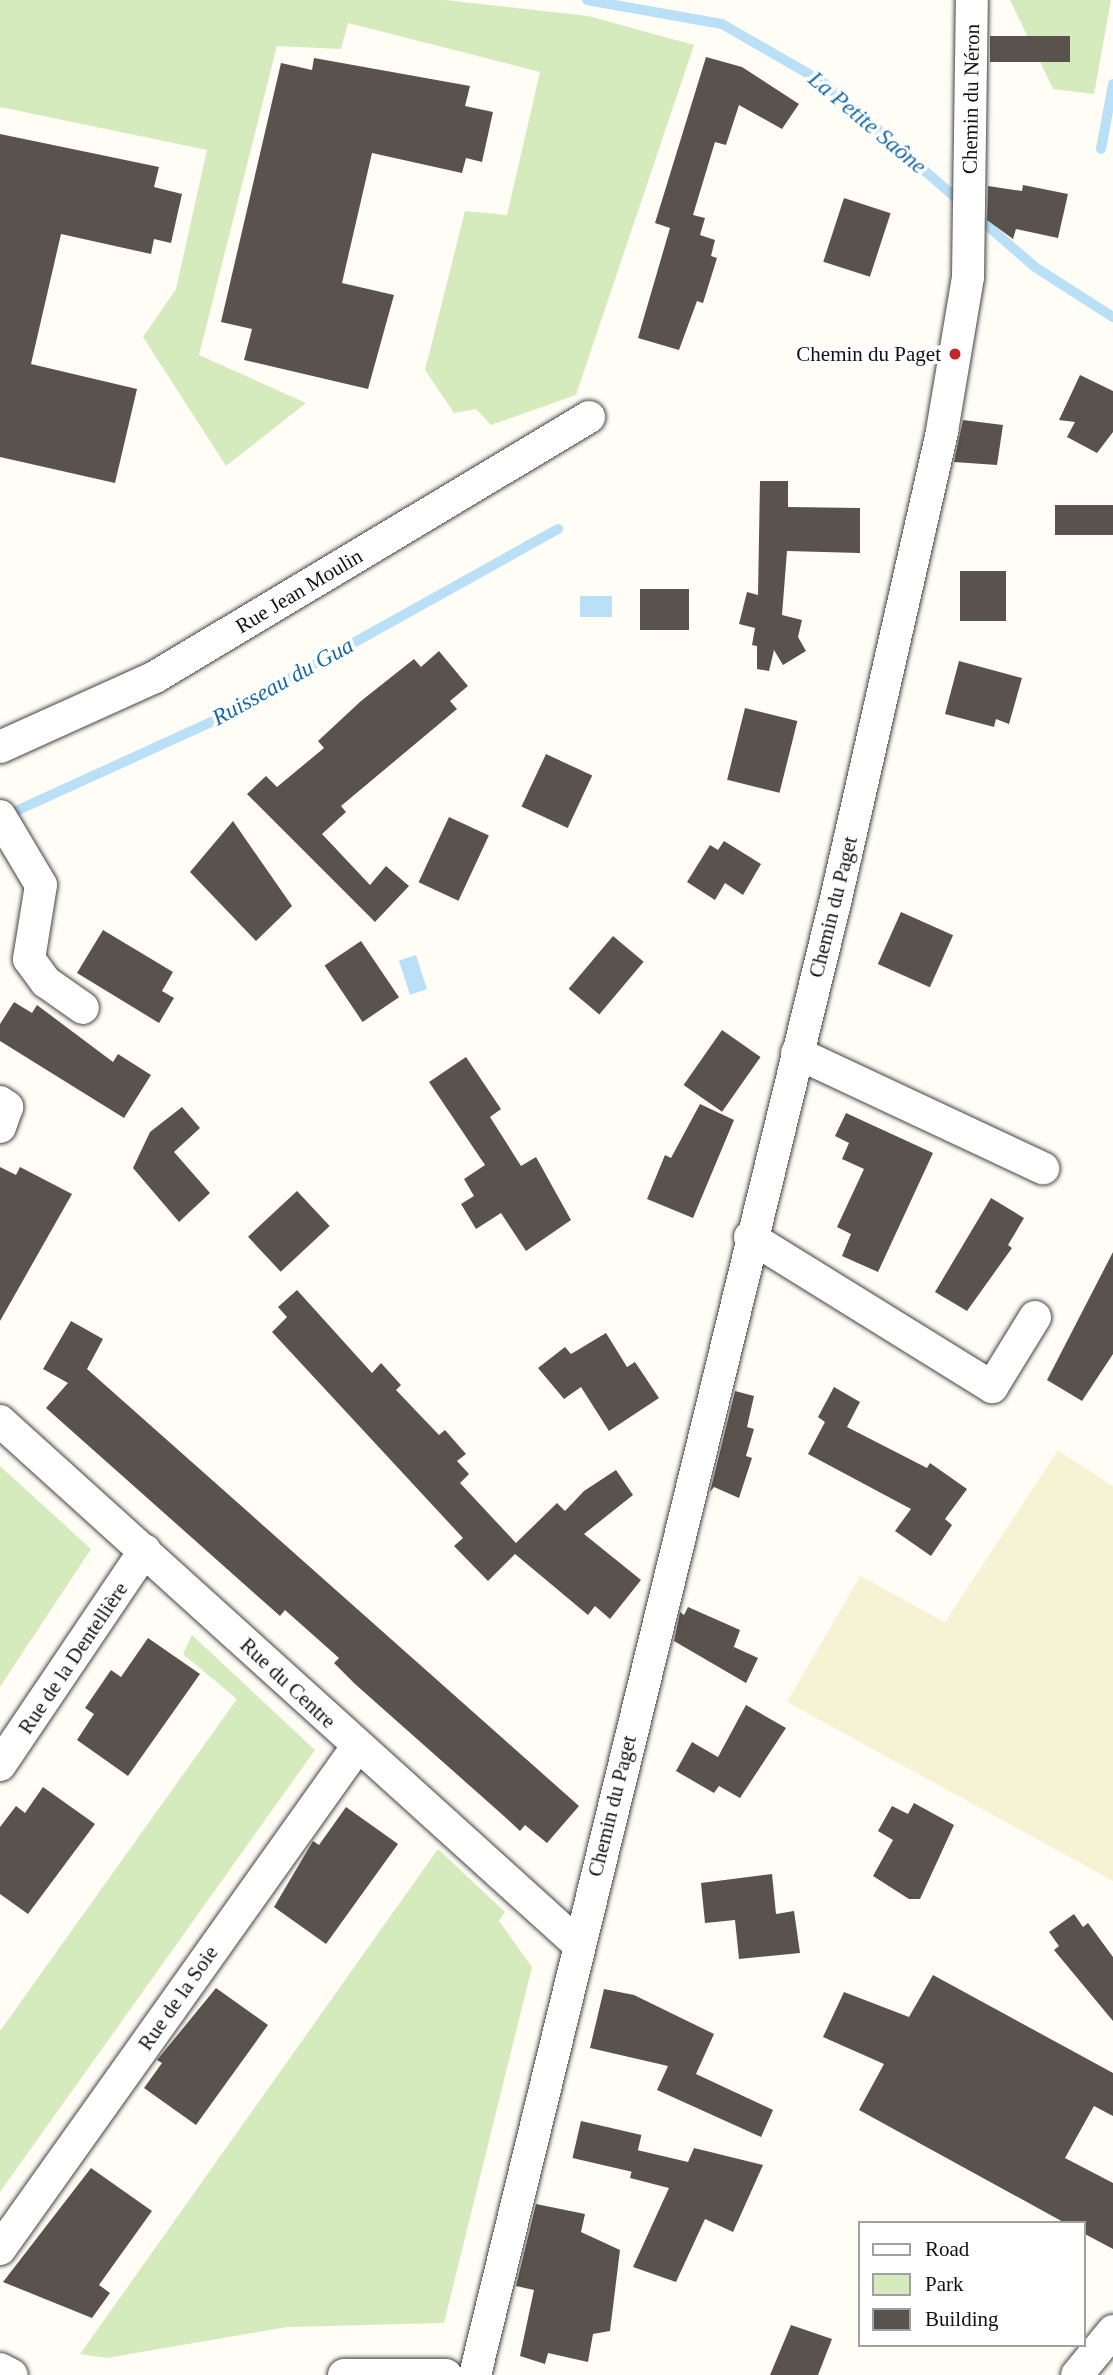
<!DOCTYPE html>
<meta charset="utf-8">
<style>
body{margin:0}
#map{position:relative;width:1113px;height:2375px;overflow:hidden;background:#fffdf5;font-family:"Times New Roman",serif}
div>[style]{position:absolute}
[style*='--x']{left:calc(var(--x)*1px);top:calc(var(--y)*1px);width:calc(var(--w)*1px);rotate:calc(var(--a)*1deg)}
.farmland>*{inset:0;background:#f6f3d4}
.green>*{inset:0;background:#d5ebbd}
.water>*{inset:0;background:#b9e0f7;transform-origin:0 0}
.stream>*{height:10px;margin:-5px;padding:0 5px;transform-origin:5px;border-radius:5px;background:#b9e0f7}
.building>*{inset:0;background:#5a524d;transform-origin:0 0}
.roads{filter:drop-shadow(0 0 2px #444) drop-shadow(0 0 2px #444)}
.street>*{height:32px;margin:-16px;padding:0 16px;transform-origin:16px;border-radius:16px;background:#fff}
.dots>*{width:19px;height:19px;translate:-50% -50%;box-sizing:border-box;border:4px solid #fff;border-radius:50%}
span{translate:-50% -50%;white-space:nowrap;text-align:center;line-height:1.15;-webkit-text-stroke:7px #fff;paint-order:stroke}
.street-label{font-size:21px;color:#111}
.poi-label{font-size:21px;color:#111}
.right{translate:-100% -50%;text-align:right}
.water-label{font-size:23px;color:#1768a6;font-style:italic}
.legend{position:absolute;left:858px;top:2221px;width:228px;height:126px;box-sizing:border-box;background:#fff;border:2px solid #a0a0a0;margin:0;padding:9px 12px;list-style:none;font-size:21px;color:#111}
.legend li{display:flex;align-items:center;gap:14px;height:35px}
.legend b{width:35px;border:2px solid #a0a0a0}
</style>
<div id="map">
<div class="farmland">
<i style="clip-path:polygon(1058px 1450px,1113px 1486px,1113px 1881px,787px 1702px,860px 1576px,945px 1622px)"></i>
</div>
<div class="green">
<i style="clip-path:polygon(0 0,445px 0,588px 16px,694px 45px,576px 395px,491px 425px,476px 409px,454px 413px,425px 370px,465px 211px,507px 215px,540px 72px,348px 23px,341px 49px,277px 46px,199px 355px,306px 403px,226px 466px,143px 337px,176px 289px,207px 150px,0 107px)"></i>
<i style="clip-path:polygon(1010px 0,1111px 0,1094px 94px,1053px 89px)"></i>
<i style="clip-path:polygon(0 1466px,91px 1549px,0 1687px)"></i>
<i style="clip-path:polygon(192px 1635px,315px 1750px,0 2192px,0 2031px,237px 1699px,183px 1654px)"></i>
<i style="clip-path:polygon(438px 1849px,505px 1912px,499px 1921px,532px 1967px,444px 2323px,287px 2327px,107px 2358px,80px 2354px)"></i>
</div>
<div class="water">
<i style="left:580px;top:596px;width:32px;height:21px"></i>
<i style="left:416px;top:955px;width:36px;height:18px;rotate:72deg"></i>
</div>
<div class="stream">
<i style="--x:587;--y:0;--w:137;--a:10.1"></i>
<i style="--x:722;--y:24;--w:116;--a:29.9"></i>
<i style="--x:823;--y:82;--w:186;--a:41.1"></i>
<i style="--x:1101;--y:149;--w:66;--a:-79.5"></i>
<i style="--x:975;--y:215;--w:79;--a:40.9"></i>
<i style="--x:1035;--y:267;--w:93;--a:32.7"></i>
<i style="--x:5;--y:816;--w:229;--a:-24.5"></i>
<i style="--x:213;--y:721;--w:395;--a:-29.1"></i>
</div>
<div class="building">
<i style="left:990px;top:36px;width:80px;height:26px"></i>
<i style="clip-path:polygon(706px 57px,742px 67px,799px 104px,782px 129px,739px 105px,726px 145px,715px 142px,693px 215px,705px 218px,700px 235px,715px 240px,711px 256px,717px 258px,703px 303px,697px 301px,679px 350px,638px 338px,670px 228px,655px 223px)"></i>
<i style="clip-path:polygon(314px 58px,470px 86px,465px 106px,493px 112px,482px 162px,466px 158px,462px 173px,372px 153px,342px 283px,394px 295px,368px 389px,244px 360px,252px 329px,221px 322px,281px 63px,312px 70px)"></i>
<i style="clip-path:polygon(0 134px,159px 167px,154px 187px,182px 194px,171px 243px,154px 239px,151px 254px,61px 234px,31px 364px,137px 389px,115px 483px,0 457px)"></i>
<i style="clip-path:polygon(1023px 185px,1068px 194px,1058px 238px,1016px 229px,1013px 239px,987px 220px,988px 186px,1022px 191px)"></i>
<i style="left:844px;top:198px;width:49px;height:67px;rotate:18deg"></i>
<i style="clip-path:polygon(1080px 375px,1113px 391px,1113px 432px,1097px 453px,1067px 437px,1075px 422px,1059px 420px)"></i>
<i style="clip-path:polygon(963px 420px,1003px 425px,997px 465px,954px 462px)"></i>
<i style="clip-path:polygon(760px 481px,788px 481px,788px 507px,860px 508px,860px 553px,787px 551px,782px 615px,802px 620px,798px 637px,806px 651px,783px 665px,774px 650px,769px 671px,757px 669px,757px 646px,752px 645px,755px 628px,739px 624px,747px 592px,758px 595px)"></i>
<i style="left:1113px;top:505px;width:30px;height:58px;rotate:90deg"></i>
<i style="left:960px;top:571px;width:46px;height:50px"></i>
<i style="left:640px;top:589px;width:49px;height:41px"></i>
<i style="clip-path:polygon(439px 651px,468px 686px,450px 701px,457px 709px,341px 806px,346px 812px,322px 834px,370px 885px,386px 866px,409px 886px,375px 922px,247px 794px,266px 776px,277px 787px,324px 748px,318px 741px,361px 701px,414px 659px,421px 667px)"></i>
<i style="clip-path:polygon(959px 661px,1022px 678px,1009px 724px,996px 719px,994px 727px,945px 714px)"></i>
<i style="left:745px;top:708px;width:54px;height:74px;rotate:14deg"></i>
<i style="left:546px;top:754px;width:51px;height:58px;rotate:25deg"></i>
<i style="left:449px;top:817px;width:44px;height:72px;rotate:25deg"></i>
<i style="clip-path:polygon(233px 821px,292px 906px,256px 941px,190px 872px)"></i>
<i style="clip-path:polygon(724px 841px,761px 864px,743px 895px,725px 883px,715px 900px,687px 882px,710px 845px,718px 850px)"></i>
<i style="left:901px;top:912px;width:57px;height:57px;rotate:24deg"></i>
<i style="clip-path:polygon(103px 930px,173px 972px,162px 991px,174px 998px,159px 1023px,77px 973px)"></i>
<i style="left:613px;top:936px;width:40px;height:69px;rotate:40deg"></i>
<i style="left:361px;top:941px;width:68px;height:44px;rotate:56deg"></i>
<i style="clip-path:polygon(14px 1002px,32px 1013px,37px 1005px,113px 1062px,118px 1054px,151px 1075px,124px 1118px,0 1041px,0 1024px)"></i>
<i style="left:722px;top:1030px;width:47px;height:67px;rotate:35deg"></i>
<i style="clip-path:polygon(466px 1057px,501px 1109px,490px 1117px,521px 1166px,536px 1157px,571px 1220px,526px 1251px,501px 1213px,476px 1229px,461px 1204px,474px 1196px,464px 1179px,485px 1165px,429px 1082px)"></i>
<i style="clip-path:polygon(700px 1104px,734px 1120px,693px 1218px,647px 1199px,665px 1155px,671px 1158px)"></i>
<i style="clip-path:polygon(182px 1107px,200px 1128px,174px 1152px,210px 1193px,179px 1222px,133px 1168px,150px 1132px)"></i>
<i style="clip-path:polygon(846px 1113px,933px 1153px,878px 1272px,842px 1256px,851px 1234px,837px 1227px,864px 1169px,842px 1159px,849px 1143px,835px 1136px)"></i>
<i style="clip-path:polygon(0 1167px,16px 1175px,20px 1167px,72px 1194px,0 1321px)"></i>
<i style="left:297px;top:1191px;width:48px;height:67px;rotate:47deg"></i>
<i style="clip-path:polygon(991px 1198px,1024px 1218px,1008px 1245px,1012px 1248px,967px 1311px,935px 1292px)"></i>
<i style="clip-path:polygon(1113px 1252px,1113px 1354px,1082px 1401px,1047px 1380px)"></i>
<i style="clip-path:polygon(297px 1290px,372px 1373px,381px 1363px,401px 1385px,396px 1390px,439px 1435px,445px 1430px,466px 1454px,457px 1461px,469px 1474px,460px 1483px,516px 1543px,557px 1503px,565px 1511px,584px 1491px,616px 1470px,633px 1495px,584px 1534px,641px 1580px,610px 1619px,595px 1606px,588px 1615px,515px 1554px,488px 1581px,454px 1546px,463px 1538px,272px 1332px,287px 1317px,278px 1307px)"></i>
<i style="clip-path:polygon(71px 1321px,103px 1339px,87px 1369px,579px 1806px,547px 1843px,525px 1825px,520px 1831px,505px 1817px,355px 1684px,334px 1663px,339px 1658px,285px 1610px,280px 1616px,46px 1408px,68px 1383px,43px 1369px)"></i>
<i style="clip-path:polygon(606px 1333px,627px 1367px,635px 1362px,659px 1398px,609px 1431px,581px 1387px,564px 1399px,538px 1368px,565px 1347px,571px 1354px)"></i>
<i style="clip-path:polygon(834px 1387px,860px 1402px,847px 1427px,927px 1468px,930px 1463px,967px 1489px,945px 1519px,952px 1525px,931px 1556px,895px 1531px,911px 1509px,808px 1454px,825px 1422px,818px 1417px)"></i>
<i style="clip-path:polygon(735px 1391px,754px 1396px,747px 1427px,754px 1429px,746px 1456px,752px 1458px,739px 1498px,714px 1487px,710px 1492px)"></i>
<i style="clip-path:polygon(688px 1607px,740px 1630px,732px 1652px,734px 1647px,758px 1658px,746px 1683px,674px 1641px,680px 1612px,684px 1615px)"></i>
<i style="clip-path:polygon(148px 1638px,200px 1674px,128px 1776px,77px 1740px,94px 1714px,85px 1708px,111px 1670px,121px 1677px)"></i>
<i style="clip-path:polygon(746px 1705px,786px 1728px,740px 1798px,719px 1786px,714px 1793px,676px 1771px,692px 1742px,718px 1757px)"></i>
<i style="clip-path:polygon(43px 1787px,95px 1824px,28px 1914px,0 1894px,0 1827px,16px 1806px,25px 1813px)"></i>
<i style="clip-path:polygon(914px 1803px,954px 1825px,920px 1899px,909px 1899px,873px 1876px,893px 1840px,878px 1831px,892px 1806px,908px 1814px)"></i>
<i style="clip-path:polygon(346px 1807px,398px 1844px,326px 1944px,274px 1907px,313px 1841px,319px 1845px)"></i>
<i style="clip-path:polygon(772px 1874px,776px 1914px,794px 1911px,800px 1953px,739px 1959px,735px 1920px,705px 1923px,701px 1883px)"></i>
<i style="clip-path:polygon(1074px 1914px,1083px 1927px,1088px 1923px,1113px 1957px,1113px 2021px,1054px 1950px,1059px 1946px,1049px 1932px)"></i>
<i style="clip-path:polygon(933px 1975px,1113px 2073px,1113px 2116px,1094px 2106px,1065px 2158px,1113px 2183px,1113px 2249px,1083px 2233px,1083px 2223px,1065px 2223px,859px 2110px,884px 2064px,823px 2037px,844px 1992px,909px 2017px)"></i>
<i style="clip-path:polygon(216px 1988px,268px 2025px,196px 2125px,144px 2088px,162px 2063px,157px 2060px)"></i>
<i style="clip-path:polygon(604px 1989px,634px 1995px,714px 2034px,696px 2074px,773px 2110px,761px 2137px,657px 2090px,668px 2066px,590px 2048px)"></i>
<i style="left:581px;top:2121px;width:62px;height:38px;rotate:13deg"></i>
<i style="clip-path:polygon(694px 2148px,763px 2165px,733px 2232px,705px 2219px,676px 2282px,633px 2267px,669px 2188px,630px 2178px,637px 2150px,688px 2162px)"></i>
<i style="clip-path:polygon(91px 2168px,152px 2211px,99px 2285px,110px 2293px,92px 2318px,3px 2282px)"></i>
<i style="clip-path:polygon(536px 2204px,585px 2214px,581px 2232px,620px 2250px,610px 2331px,593px 2334px,588px 2362px,548px 2353px,545px 2364px,520px 2356px,534px 2290px,516px 2286px)"></i>
<i style="clip-path:polygon(791px 2325px,832px 2339px,818px 2375px,770px 2375px)"></i>
</div>
<div class="roads">
<div class="street">
<i style="--x:0;--y:747;--w:170;--a:-24.3"></i>
<i style="--x:155;--y:677;--w:506;--a:-30.92"></i>
<i style="--x:0;--y:816;--w:80;--a:59.3"></i>
<i style="--x:41;--y:885;--w:75;--a:99.2"></i>
<i style="--x:29;--y:959;--w:29;--a:54"></i>
<i style="--x:46;--y:982;--w:45;--a:35.1"></i>
<i style="--x:797;--y:1053;--w:272;--a:25.1"></i>
<i style="--x:0;--y:1102;--w:9;--a:36"></i>
<i style="--x:7;--y:1107;--w:21;--a:109"></i>
<i style="--x:750;--y:1237;--w:285;--a:31.8"></i>
<i style="--x:992;--y:1387;--w:82;--a:-58.4"></i>
<i style="--x:0;--y:1421;--w:779;--a:42.14"></i>
<i style="--x:0;--y:1765;--w:259;--a:-56"></i>
<i style="--x:0;--y:2249;--w:616;--a:-54.58"></i>
<i style="--x:0;--y:2369;--w:13;--a:27"></i>
<i style="--x:344;--y:2375;--w:102;--a:0"></i>
<i style="--x:475;--y:2375;--w:1515;--a:-76.26"></i>
<i style="--x:835;--y:903;--w:484;--a:-77.2"></i>
<i style="--x:942;--y:431;--w:156;--a:-80.4"></i>
<i style="--x:968;--y:277;--w:277;--a:-89.2"></i>
<i style="--x:1077;--y:2375;--w:57;--a:-50.7"></i>
</div>
</div>
<div class="dots">
<i style="left:955px;top:354px;background:#c4262e"></i>
</div>
<div class="street-label">
<span style="left:971px;top:99px;rotate:-89deg">Chemin du Néron</span>
<span style="left:299px;top:591px;rotate:-31deg">Rue Jean Moulin</span>
<span style="left:833px;top:907px;rotate:-76deg">Chemin du Paget</span>
<span style="left:73px;top:1658px;rotate:-56deg">Rue de la Dentellière</span>
<span style="left:288px;top:1683px;rotate:43deg">Rue du Centre</span>
<span style="left:612px;top:1806px;rotate:-76deg">Chemin du Paget</span>
<span style="left:178px;top:1998px;rotate:-55deg">Rue de la Soie</span>
</div>
<div class="poi-label">
<span class="right" style="left:941px;top:354px">Chemin du Paget</span>
</div>
<div class="water-label">
<span style="left:867px;top:123px;rotate:40deg">La Petite Saône</span>
<span style="left:283px;top:682px;rotate:-29deg">Ruisseau du Gua</span>
</div>
<ul class="legend">
<li><b style="height:9px;background:#fff"></b>Road</li>
<li><b style="height:19px;background:#d5ebbd"></b>Park</li>
<li><b style="height:19px;background:#5a524d"></b>Building</li>
</ul>
</div>
